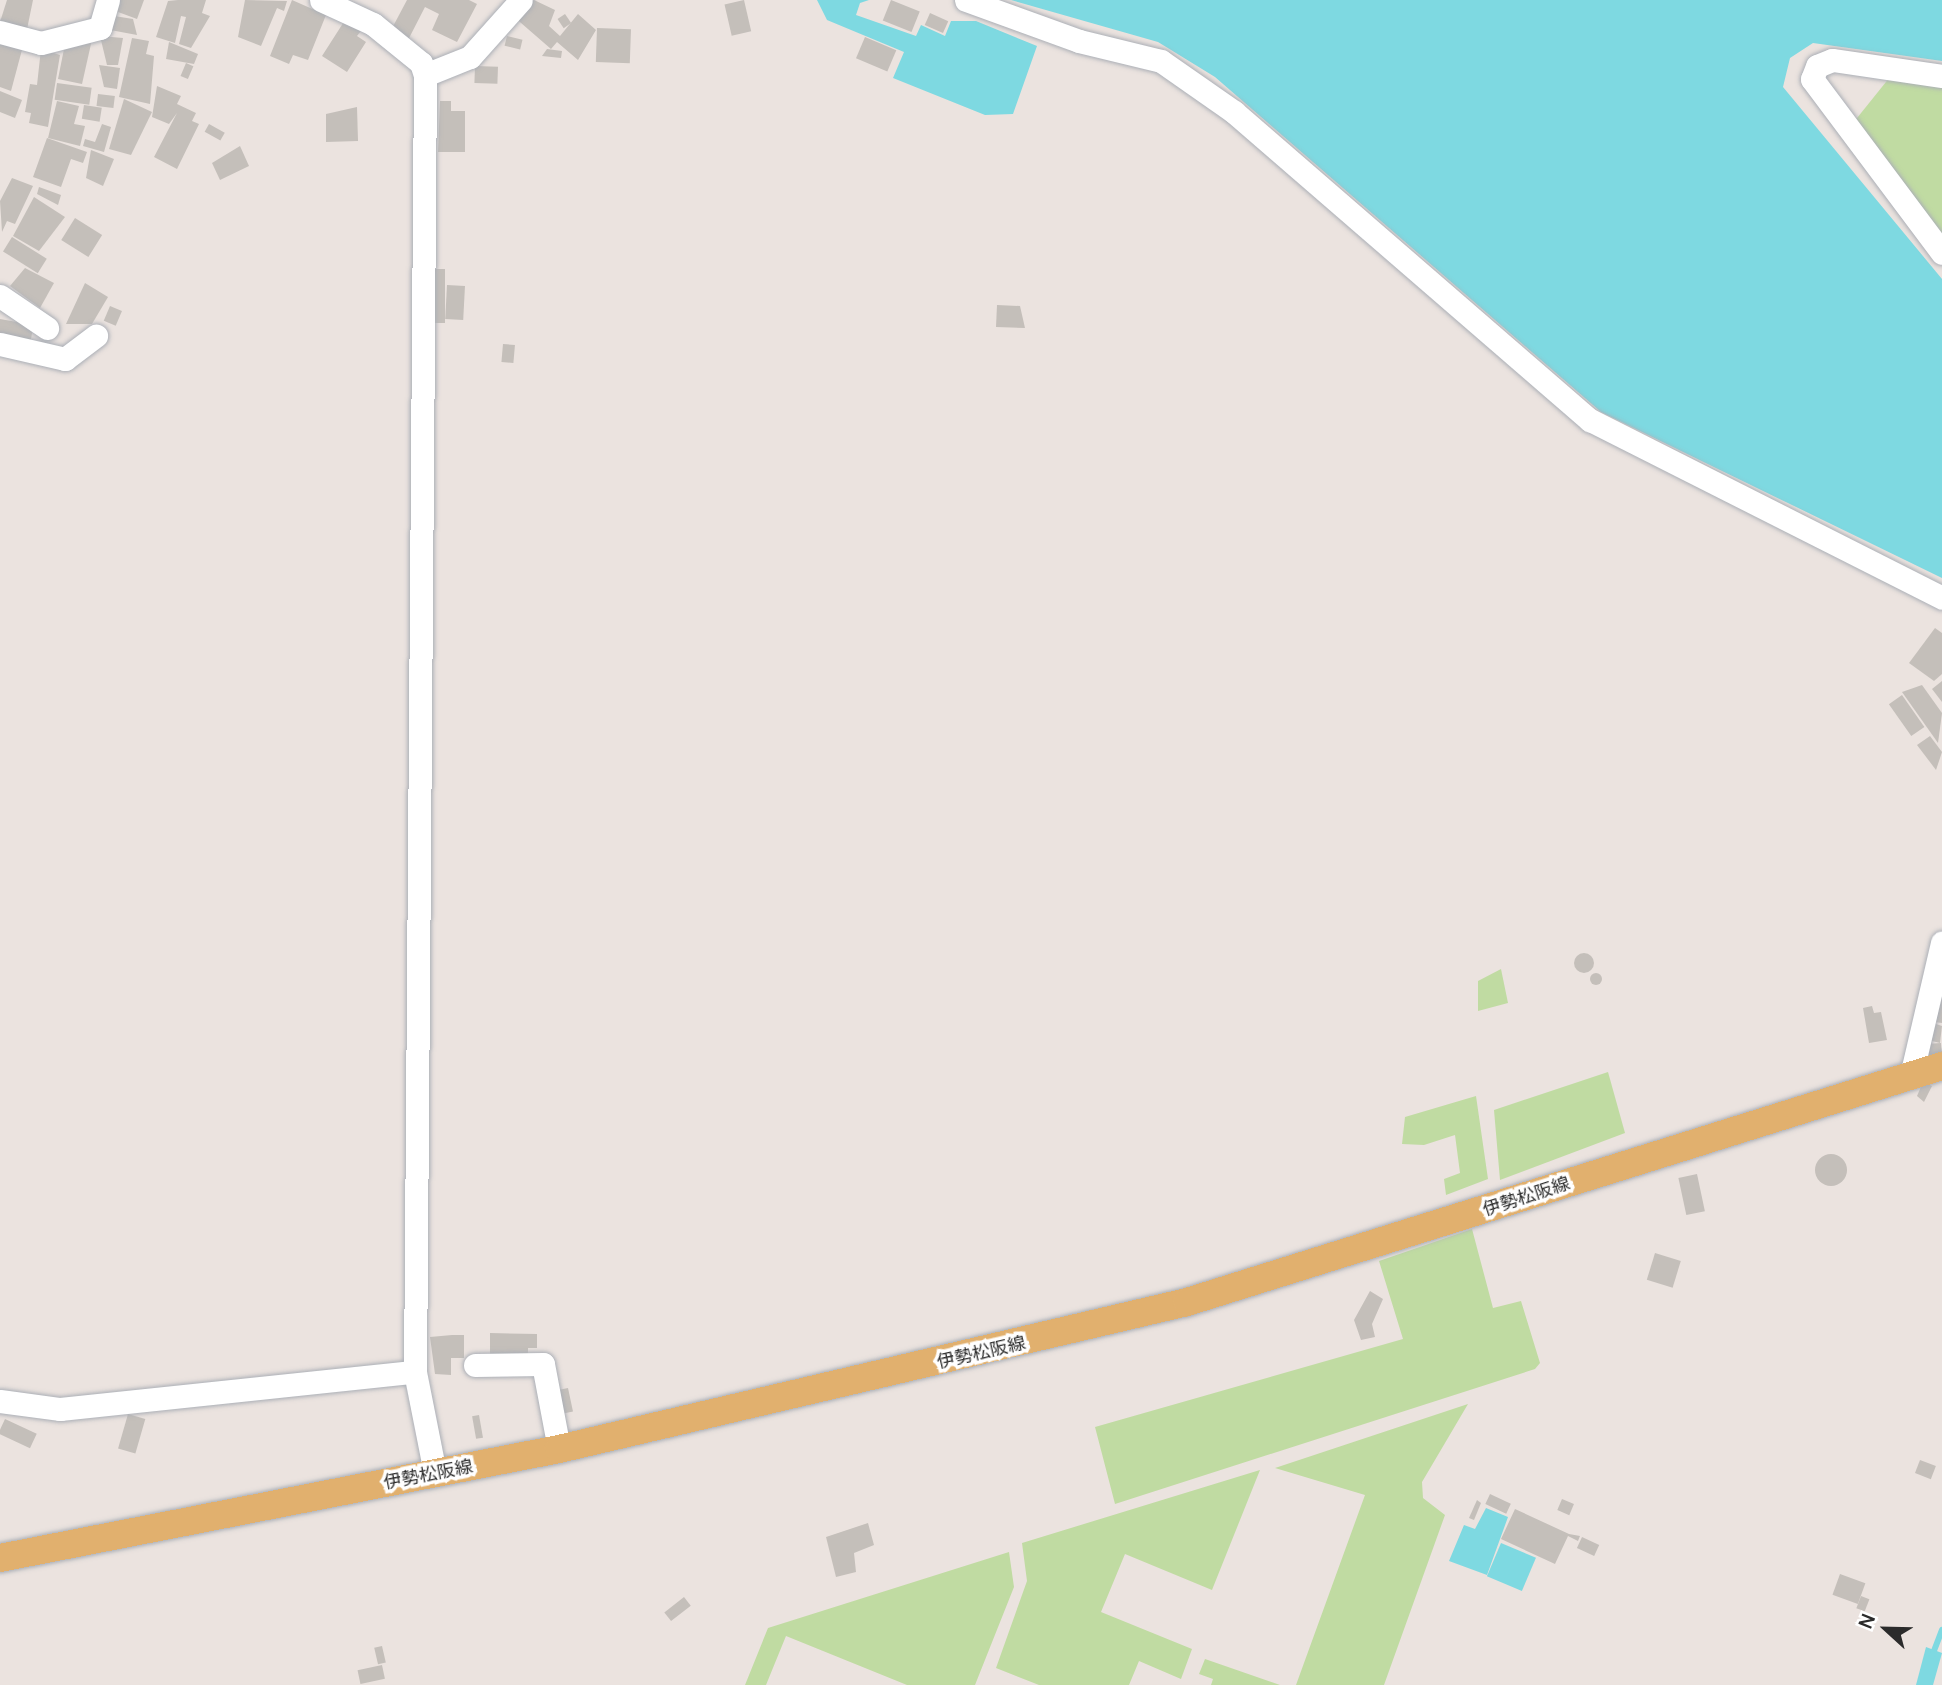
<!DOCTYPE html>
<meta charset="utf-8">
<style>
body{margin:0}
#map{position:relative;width:1942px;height:1685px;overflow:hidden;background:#ebe3df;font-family:Manrope,"Noto Sans JP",sans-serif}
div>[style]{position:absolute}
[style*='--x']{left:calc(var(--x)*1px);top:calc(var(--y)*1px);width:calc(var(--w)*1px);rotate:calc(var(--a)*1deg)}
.green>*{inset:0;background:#c0dba2}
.water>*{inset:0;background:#7ed9e1;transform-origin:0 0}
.stream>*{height:6px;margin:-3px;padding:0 3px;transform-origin:3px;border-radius:3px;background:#7ed9e1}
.building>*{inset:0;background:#c4bfba;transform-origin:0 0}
.round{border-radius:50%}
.roads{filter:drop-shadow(0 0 2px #abafb6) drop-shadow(0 0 2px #abafb6)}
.minor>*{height:23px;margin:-11.5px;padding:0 11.5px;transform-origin:11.5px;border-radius:11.5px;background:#fff}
.major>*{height:28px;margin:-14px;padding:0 14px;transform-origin:14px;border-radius:14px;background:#e1b06e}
span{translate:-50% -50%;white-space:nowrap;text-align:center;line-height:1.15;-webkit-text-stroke:7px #fff;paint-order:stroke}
.street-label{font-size:18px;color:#2b2b2b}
.north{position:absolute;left:1851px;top:1594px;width:70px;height:70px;-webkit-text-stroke:5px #fff;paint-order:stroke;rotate:292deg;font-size:19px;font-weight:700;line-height:28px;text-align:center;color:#2b2b2b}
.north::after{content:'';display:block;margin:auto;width:24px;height:32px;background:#2b2b2b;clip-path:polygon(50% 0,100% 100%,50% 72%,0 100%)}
</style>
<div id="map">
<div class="green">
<i style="clip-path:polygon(1894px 72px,1942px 84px,1942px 239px,1853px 123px)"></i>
<i style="clip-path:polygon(1501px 969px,1508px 1003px,1478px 1011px,1478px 981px)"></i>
<i style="clip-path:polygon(1608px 1072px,1625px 1133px,1500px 1180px,1494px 1110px)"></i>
<i style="clip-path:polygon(1476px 1096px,1488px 1179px,1446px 1195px,1444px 1179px,1460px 1173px,1455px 1135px,1424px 1145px,1402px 1144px,1405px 1117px)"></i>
<i style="clip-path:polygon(1472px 1229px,1493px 1308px,1521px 1301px,1540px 1363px,1535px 1369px,1115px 1504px,1095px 1427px,1403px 1339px,1379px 1261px)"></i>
<i style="clip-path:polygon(1468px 1404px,1422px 1482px,1423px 1498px,1445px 1515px,1384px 1685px,1296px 1685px,1365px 1495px,1275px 1468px)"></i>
<i style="clip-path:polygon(1260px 1470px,1212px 1590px,1125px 1554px,1101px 1612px,1192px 1649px,1181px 1679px,1139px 1661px,1129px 1685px,1039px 1685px,996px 1668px,1027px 1581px,1022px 1543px)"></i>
<i style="clip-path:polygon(1009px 1552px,1014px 1587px,975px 1685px,907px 1685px,786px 1636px,766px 1685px,745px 1685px,768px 1628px)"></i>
<i style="clip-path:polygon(1205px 1659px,1280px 1685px,1211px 1685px,1213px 1679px,1199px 1674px)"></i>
</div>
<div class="water">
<i style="clip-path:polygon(817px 0,869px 0,860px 3px,856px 15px,916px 36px,921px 25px,945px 36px,951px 21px,976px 21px,1037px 46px,1013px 114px,985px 115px,893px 78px,904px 52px,827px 20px)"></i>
<i style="clip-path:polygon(1011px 0,1942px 0,1942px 61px,1813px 43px,1790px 58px,1783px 87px,1942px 279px,1942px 578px,1601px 412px,1215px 77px,1158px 42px)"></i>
<i style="clip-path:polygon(1486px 1508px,1508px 1517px,1487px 1575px,1449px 1561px,1464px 1525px,1475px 1529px)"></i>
<i style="left:1501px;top:1543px;width:38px;height:36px;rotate:23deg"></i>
<i style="clip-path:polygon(1926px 1647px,1942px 1653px,1933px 1685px,1916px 1685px)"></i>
</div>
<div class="stream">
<i style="--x:1932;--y:1656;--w:28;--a:-69"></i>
</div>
<div class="building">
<i style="clip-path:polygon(7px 0,33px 0,26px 34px,0 22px)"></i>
<i style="clip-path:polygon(114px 0,144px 0,137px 19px,110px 9px)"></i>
<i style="clip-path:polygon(178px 0,206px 0,202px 13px,210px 16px,191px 48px,179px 44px,186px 17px,181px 16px,175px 43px,156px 37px,168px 1px)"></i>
<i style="clip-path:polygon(245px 0,287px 1px,284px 11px,277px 8px,261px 46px,238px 37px)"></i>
<i style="clip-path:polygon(292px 0,326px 15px,308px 60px,293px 55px,289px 64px,270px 56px)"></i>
<i style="clip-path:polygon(407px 0,469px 0,477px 4px,457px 42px,432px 30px,439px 14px,425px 7px,406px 44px,390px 32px)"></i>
<i style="clip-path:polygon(534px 0,555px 10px,549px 26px,560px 36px,578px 14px,596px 30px,578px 60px,557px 42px,551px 49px,513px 16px)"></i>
<i style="left:744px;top:0;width:32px;height:20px;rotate:77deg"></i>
<i style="left:891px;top:0;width:31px;height:22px;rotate:22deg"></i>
<i style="left:930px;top:13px;width:20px;height:13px;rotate:24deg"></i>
<i style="left:565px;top:14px;width:11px;height:9px;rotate:56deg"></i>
<i style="clip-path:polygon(108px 15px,133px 19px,137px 35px,105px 29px)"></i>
<i style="clip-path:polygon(347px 17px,364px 27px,357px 36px,366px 42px,347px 72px,322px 56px)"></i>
<i style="left:597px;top:28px;width:34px;height:34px;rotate:2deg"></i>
<i style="clip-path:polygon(93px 35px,82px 84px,58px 79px,65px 44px)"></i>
<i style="clip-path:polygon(100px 36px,123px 38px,118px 65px,107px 65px)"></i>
<i style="left:507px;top:36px;width:16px;height:10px;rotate:14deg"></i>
<i style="left:865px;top:37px;width:34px;height:23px;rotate:23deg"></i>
<i style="clip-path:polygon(132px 38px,149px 41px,146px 54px,154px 56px,150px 104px,119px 97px)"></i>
<i style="clip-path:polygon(169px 42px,198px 54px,194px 64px,166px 59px)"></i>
<i style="clip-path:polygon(0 43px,23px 46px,11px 91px,0 87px)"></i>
<i style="clip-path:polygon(41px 49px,60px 55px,48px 127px,29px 123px,31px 113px,25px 112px,30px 84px,37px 85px)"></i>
<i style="clip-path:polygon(547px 49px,562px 51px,561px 58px,542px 56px)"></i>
<i style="left:186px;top:63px;width:8px;height:14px;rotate:23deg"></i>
<i style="clip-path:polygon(99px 65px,120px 68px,117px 89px,104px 87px)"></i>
<i style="left:475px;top:66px;width:23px;height:17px;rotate:2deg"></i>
<i style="left:57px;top:83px;width:35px;height:17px;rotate:8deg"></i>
<i style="clip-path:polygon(157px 86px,181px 96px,177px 104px,196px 113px,192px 121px,199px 124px,177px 169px,154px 157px,177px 113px,169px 124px,152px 117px)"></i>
<i style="clip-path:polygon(0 91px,22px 100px,15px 118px,0 112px)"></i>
<i style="left:98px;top:94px;width:17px;height:12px;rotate:7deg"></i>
<i style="clip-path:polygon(124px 99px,152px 112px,131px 155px,109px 149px)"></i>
<i style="clip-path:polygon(57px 101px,79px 106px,74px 124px,85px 126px,80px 146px,48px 138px)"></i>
<i style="clip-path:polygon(440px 101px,451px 101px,451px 111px,465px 111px,465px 152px,438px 152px)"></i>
<i style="left:84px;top:105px;width:18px;height:14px;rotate:9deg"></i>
<i style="clip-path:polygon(357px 107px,358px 141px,326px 142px,326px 114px)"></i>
<i style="clip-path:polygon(102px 124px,111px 127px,104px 152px,83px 146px,85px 139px,95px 142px)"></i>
<i style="left:209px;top:124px;width:18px;height:9px;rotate:29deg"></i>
<i style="clip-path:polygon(47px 138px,87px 152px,83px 163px,71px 159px,61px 187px,33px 177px)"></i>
<i style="clip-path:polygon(240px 146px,249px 166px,220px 180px,212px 163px)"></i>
<i style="clip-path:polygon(91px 150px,114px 159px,103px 186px,86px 178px)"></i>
<i style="clip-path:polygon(12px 178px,33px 186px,15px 224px,7px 221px,2px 232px,0 201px)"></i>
<i style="clip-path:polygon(39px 187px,61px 195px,58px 205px,37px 194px)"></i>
<i style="clip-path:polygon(34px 197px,65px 217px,39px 251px,13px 236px)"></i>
<i style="left:75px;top:218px;width:32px;height:26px;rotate:32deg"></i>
<i style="left:12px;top:237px;width:41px;height:17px;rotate:32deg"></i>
<i style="clip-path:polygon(25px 268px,54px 283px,40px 308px,10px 286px)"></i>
<i style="left:433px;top:269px;width:12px;height:54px"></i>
<i style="clip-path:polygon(85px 283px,108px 297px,92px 324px,66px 324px)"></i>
<i style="left:447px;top:285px;width:18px;height:34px;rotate:3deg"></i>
<i style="clip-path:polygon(997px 305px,1020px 306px,1025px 328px,996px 327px)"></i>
<i style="left:110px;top:306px;width:13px;height:16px;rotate:23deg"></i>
<i style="left:0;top:319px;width:34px;height:18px;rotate:10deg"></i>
<i style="left:503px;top:344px;width:12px;height:18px;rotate:5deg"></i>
<i style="clip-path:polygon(1935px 628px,1942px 633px,1942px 674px,1934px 681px,1909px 663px)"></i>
<i style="clip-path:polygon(1942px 681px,1942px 702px,1932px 689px)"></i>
<i style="clip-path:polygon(1922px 685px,1942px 713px,1938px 743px,1902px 692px)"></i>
<i style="left:1902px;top:695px;width:39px;height:16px;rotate:55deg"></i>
<i style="clip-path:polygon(1930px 736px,1942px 752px,1936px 770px,1917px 745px)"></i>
<i class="round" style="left:1574px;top:953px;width:20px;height:20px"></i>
<i class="round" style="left:1590px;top:973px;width:12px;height:12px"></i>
<i style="clip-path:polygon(1942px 987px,1942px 1023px,1935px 1022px)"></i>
<i style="clip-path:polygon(1872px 1006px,1874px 1013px,1881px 1012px,1887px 1040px,1869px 1043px,1863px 1008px)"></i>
<i style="clip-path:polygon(1933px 1023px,1942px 1026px,1940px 1043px,1928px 1040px)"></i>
<i style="left:1941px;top:1043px;width:13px;height:15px;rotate:86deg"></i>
<i style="clip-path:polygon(1923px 1082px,1932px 1086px,1924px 1102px,1917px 1096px)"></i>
<i class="round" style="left:1815px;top:1154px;width:32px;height:32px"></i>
<i style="left:1697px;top:1174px;width:38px;height:19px;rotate:78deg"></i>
<i style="left:1655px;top:1253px;width:27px;height:28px;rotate:17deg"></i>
<i style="clip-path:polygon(1370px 1291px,1383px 1299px,1372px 1324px,1375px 1337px,1361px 1340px,1354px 1320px)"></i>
<i style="clip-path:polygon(490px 1333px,537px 1334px,537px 1348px,528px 1348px,528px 1356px,490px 1356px)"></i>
<i style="clip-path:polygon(452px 1335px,464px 1335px,464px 1358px,451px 1358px,451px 1375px,435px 1374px,430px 1337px)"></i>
<i style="left:568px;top:1388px;width:24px;height:11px;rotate:78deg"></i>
<i style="left:128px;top:1414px;width:18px;height:36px;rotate:16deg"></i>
<i style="left:479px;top:1415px;width:23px;height:7px;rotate:80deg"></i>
<i style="left:5px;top:1419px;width:35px;height:16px;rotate:25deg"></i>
<i style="left:1920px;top:1460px;width:17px;height:14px;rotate:21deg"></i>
<i style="left:1490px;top:1494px;width:23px;height:11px;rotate:25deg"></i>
<i style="left:1562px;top:1499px;width:13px;height:12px;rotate:23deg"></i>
<i style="clip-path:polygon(1477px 1500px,1481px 1503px,1474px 1520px,1469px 1518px)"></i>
<i style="clip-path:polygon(1515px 1509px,1569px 1534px,1580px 1536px,1578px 1541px,1568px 1536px,1555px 1564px,1501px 1539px)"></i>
<i style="clip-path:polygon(868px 1523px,874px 1545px,854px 1553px,856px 1572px,836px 1577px,826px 1537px)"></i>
<i style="left:1582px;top:1537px;width:19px;height:12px;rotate:25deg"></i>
<i style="left:1840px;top:1574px;width:27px;height:22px;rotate:20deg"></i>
<i style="left:1861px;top:1596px;width:9px;height:13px;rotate:21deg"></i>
<i style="left:684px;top:1597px;width:11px;height:25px;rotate:52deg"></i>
<i style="left:382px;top:1646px;width:17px;height:8px;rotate:77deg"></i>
<i style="left:382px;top:1665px;width:14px;height:25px;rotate:78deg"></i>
</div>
<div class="roads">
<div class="minor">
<i style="--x:321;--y:0;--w:57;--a:24.8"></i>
<i style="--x:373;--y:24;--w:62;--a:39.1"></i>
<i style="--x:421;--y:63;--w:13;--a:72"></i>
<i style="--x:425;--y:75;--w:1297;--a:90.44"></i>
<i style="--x:966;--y:0;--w:120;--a:19.9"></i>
<i style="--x:1079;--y:41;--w:84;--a:13.7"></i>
<i style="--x:1161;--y:61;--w:89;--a:34.9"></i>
<i style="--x:1234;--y:112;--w:471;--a:40.9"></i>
<i style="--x:1590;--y:420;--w:394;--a:26.8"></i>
<i style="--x:0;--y:32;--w:42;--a:15"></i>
<i style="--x:41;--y:43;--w:61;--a:-14.3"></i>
<i style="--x:100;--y:28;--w:29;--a:-74"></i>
<i style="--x:425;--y:75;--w:48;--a:-21.8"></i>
<i style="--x:470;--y:57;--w:76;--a:-48.2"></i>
<i style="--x:1942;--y:76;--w:111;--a:-171.7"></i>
<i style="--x:1832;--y:60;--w:16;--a:158"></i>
<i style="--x:1817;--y:66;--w:14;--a:111"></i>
<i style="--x:1812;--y:79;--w:217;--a:53.2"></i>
<i style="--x:0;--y:296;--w:57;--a:34.2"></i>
<i style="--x:0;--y:344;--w:67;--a:13"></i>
<i style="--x:65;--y:359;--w:39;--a:-37"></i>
<i style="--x:1911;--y:1076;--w:137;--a:-76.9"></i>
<i style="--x:475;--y:1365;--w:68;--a:-0.8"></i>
<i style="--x:543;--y:1364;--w:86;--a:79.3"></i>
<i style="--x:0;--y:1401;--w:61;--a:7.6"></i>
<i style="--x:60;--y:1409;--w:357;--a:-6"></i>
<i style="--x:415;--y:1372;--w:103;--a:78.8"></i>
</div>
<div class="major">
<i style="--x:0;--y:1558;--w:570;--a:-11.03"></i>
<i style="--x:559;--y:1449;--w:645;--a:-13.17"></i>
<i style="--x:1187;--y:1302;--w:791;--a:-17.36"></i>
</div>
</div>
<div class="street-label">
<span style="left:1526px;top:1196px;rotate:-18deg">伊勢松阪線</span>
<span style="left:981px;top:1352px;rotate:-13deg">伊勢松阪線</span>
<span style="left:428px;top:1474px;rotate:-11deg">伊勢松阪線</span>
</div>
<div class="north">N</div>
</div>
